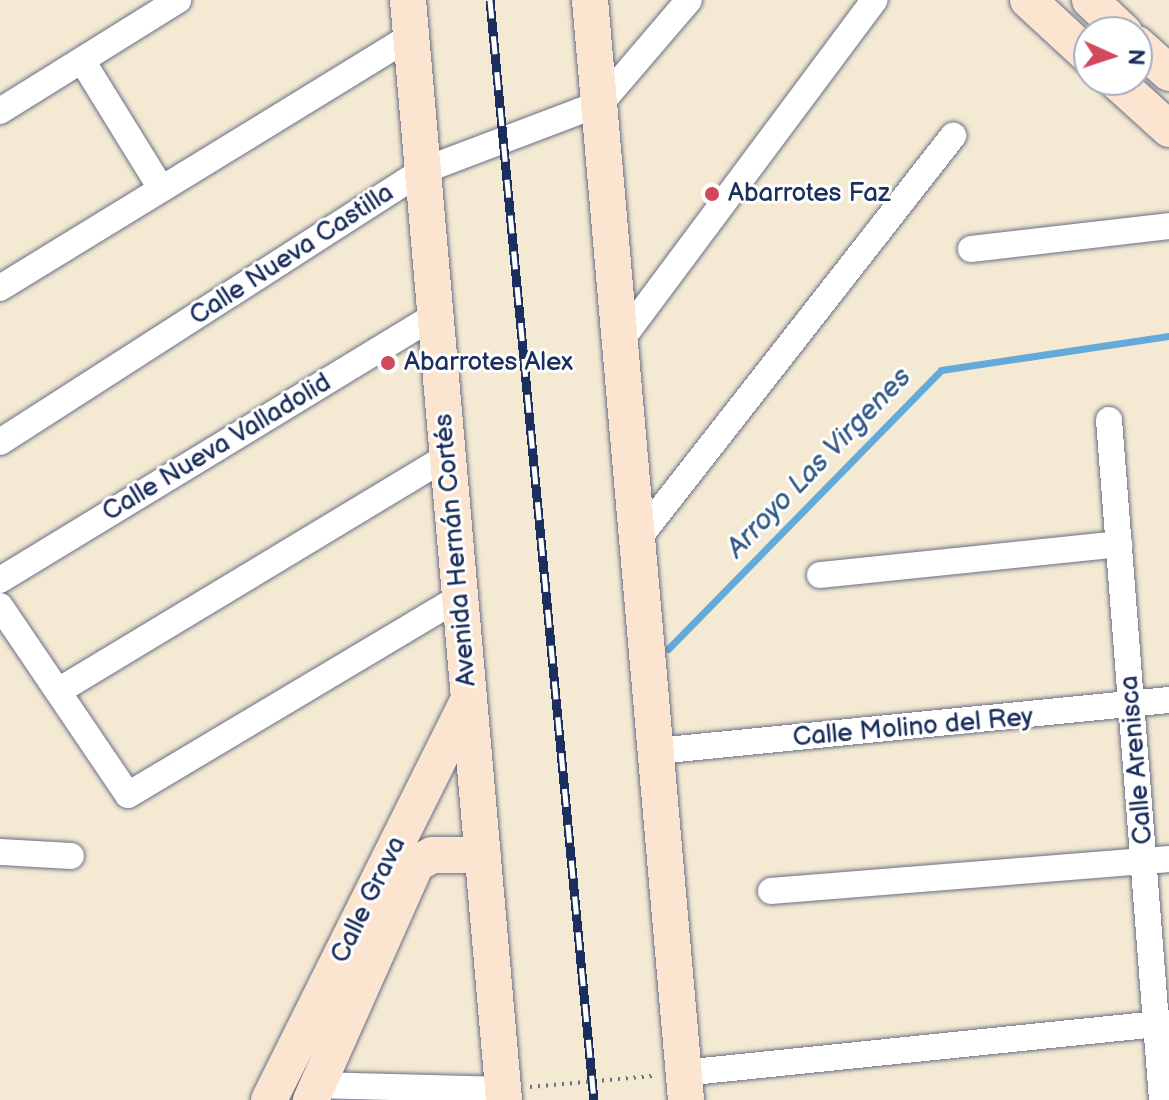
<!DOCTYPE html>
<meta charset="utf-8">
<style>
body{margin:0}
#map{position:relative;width:1169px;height:1100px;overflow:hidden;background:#f4e9d2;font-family:"Balsamiq Sans",sans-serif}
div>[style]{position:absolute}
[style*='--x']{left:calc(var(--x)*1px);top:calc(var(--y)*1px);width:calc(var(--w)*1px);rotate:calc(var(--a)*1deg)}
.stream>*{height:7px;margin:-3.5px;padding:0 3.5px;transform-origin:3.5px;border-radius:3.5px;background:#63a9d9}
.path>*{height:4px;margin-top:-2px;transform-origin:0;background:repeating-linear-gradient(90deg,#677087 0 2px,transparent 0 8px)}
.roads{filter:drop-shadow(0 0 2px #677087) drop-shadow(0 0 2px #677087)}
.minor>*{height:26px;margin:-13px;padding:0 13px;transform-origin:13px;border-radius:13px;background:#fff}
.secondary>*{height:36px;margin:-18px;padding:0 18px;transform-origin:18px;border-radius:18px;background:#fce5d0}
.rail>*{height:9px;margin-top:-4.5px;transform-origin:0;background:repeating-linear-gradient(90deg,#fff 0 18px,#1b2f5e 0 36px);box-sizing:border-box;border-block:2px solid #1b2f5e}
.dots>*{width:22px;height:22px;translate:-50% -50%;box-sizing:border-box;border:4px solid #fff;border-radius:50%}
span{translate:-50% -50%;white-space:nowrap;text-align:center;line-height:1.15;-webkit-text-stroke:6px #fff;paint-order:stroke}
.poi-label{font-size:26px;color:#1b2f5e}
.left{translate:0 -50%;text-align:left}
.street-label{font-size:26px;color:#1b2f5e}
.water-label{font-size:28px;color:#345a89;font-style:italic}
.north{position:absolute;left:1073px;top:16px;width:80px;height:80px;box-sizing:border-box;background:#fff;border:2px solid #a4acbf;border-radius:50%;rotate:93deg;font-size:22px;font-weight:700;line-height:32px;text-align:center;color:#1b2f5e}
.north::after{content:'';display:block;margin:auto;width:28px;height:36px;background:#d1495b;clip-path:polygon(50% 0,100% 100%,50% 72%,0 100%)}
</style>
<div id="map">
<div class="stream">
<i style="--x:668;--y:649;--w:390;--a:-45.6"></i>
<i style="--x:941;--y:370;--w:231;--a:-8.5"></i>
</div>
<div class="path">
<i style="--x:530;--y:1087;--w:123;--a:-5.1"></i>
</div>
<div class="roads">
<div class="minor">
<i style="--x:83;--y:62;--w:145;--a:58.3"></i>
<i style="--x:0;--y:111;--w:210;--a:-31.9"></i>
<i style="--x:971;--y:249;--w:199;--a:-6.6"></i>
<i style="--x:0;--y:288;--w:482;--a:-31.5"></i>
<i style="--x:624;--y:336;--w:419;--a:-53.3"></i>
<i style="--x:1109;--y:420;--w:682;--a:85.54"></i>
<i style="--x:0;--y:442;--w:502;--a:-32.71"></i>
<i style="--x:422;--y:171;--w:191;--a:-20.8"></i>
<i style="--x:601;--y:103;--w:135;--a:-49.5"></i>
<i style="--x:641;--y:535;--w:507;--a:-51.98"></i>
<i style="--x:820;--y:575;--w:301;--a:-5.9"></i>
<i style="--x:0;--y:580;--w:508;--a:-31.31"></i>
<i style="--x:0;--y:606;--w:228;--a:55.9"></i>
<i style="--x:128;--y:795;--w:387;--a:-30.8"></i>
<i style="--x:60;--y:690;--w:453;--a:-31.1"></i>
<i style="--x:657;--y:751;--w:515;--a:-5.69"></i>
<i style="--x:0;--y:852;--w:71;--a:3.2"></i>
<i style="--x:771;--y:891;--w:399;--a:-4.6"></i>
<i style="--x:683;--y:1073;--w:489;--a:-5.9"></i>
<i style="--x:318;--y:1085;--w:185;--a:1.5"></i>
</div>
<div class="secondary">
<i style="--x:408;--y:0;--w:1104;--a:85.01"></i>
<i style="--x:590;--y:0;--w:1104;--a:85.01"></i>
<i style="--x:1028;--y:0;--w:83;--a:42.6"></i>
<i style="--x:1090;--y:0;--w:47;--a:43.3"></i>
<i style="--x:1137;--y:44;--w:43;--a:42.2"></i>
<i style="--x:1115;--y:80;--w:73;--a:42.2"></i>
<i style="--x:269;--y:1100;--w:447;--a:-63.5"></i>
<i style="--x:311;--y:1100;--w:258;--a:-66"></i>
<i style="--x:416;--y:864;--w:18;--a:-29"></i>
<i style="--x:432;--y:855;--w:51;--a:0"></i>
</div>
</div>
<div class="rail">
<i style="--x:490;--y:0;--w:1105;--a:84.6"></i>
</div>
<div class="dots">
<i style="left:712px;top:194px;background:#d1495b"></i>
<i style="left:388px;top:363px;background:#d1495b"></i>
</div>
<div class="poi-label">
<span class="left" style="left:728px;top:194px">Abarrotes Faz</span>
<span class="left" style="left:404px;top:363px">Abarrotes Alex</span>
</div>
<div class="street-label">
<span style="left:292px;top:255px;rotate:-33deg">Calle Nueva Castilla</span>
<span style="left:217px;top:448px;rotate:-31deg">Calle Nueva Valladolid</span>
<span style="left:456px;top:550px;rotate:-95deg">Avenida Hernán Cortés</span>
<span style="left:913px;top:728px;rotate:-5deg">Calle Molino del Rey</span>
<span style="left:1137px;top:760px;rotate:-95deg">Calle Arenisca</span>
<span style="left:369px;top:900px;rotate:-64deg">Calle Grava</span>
</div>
<div class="water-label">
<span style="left:819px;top:463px;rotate:-46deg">Arroyo Las Virgenes</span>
</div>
<div class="north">N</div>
</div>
